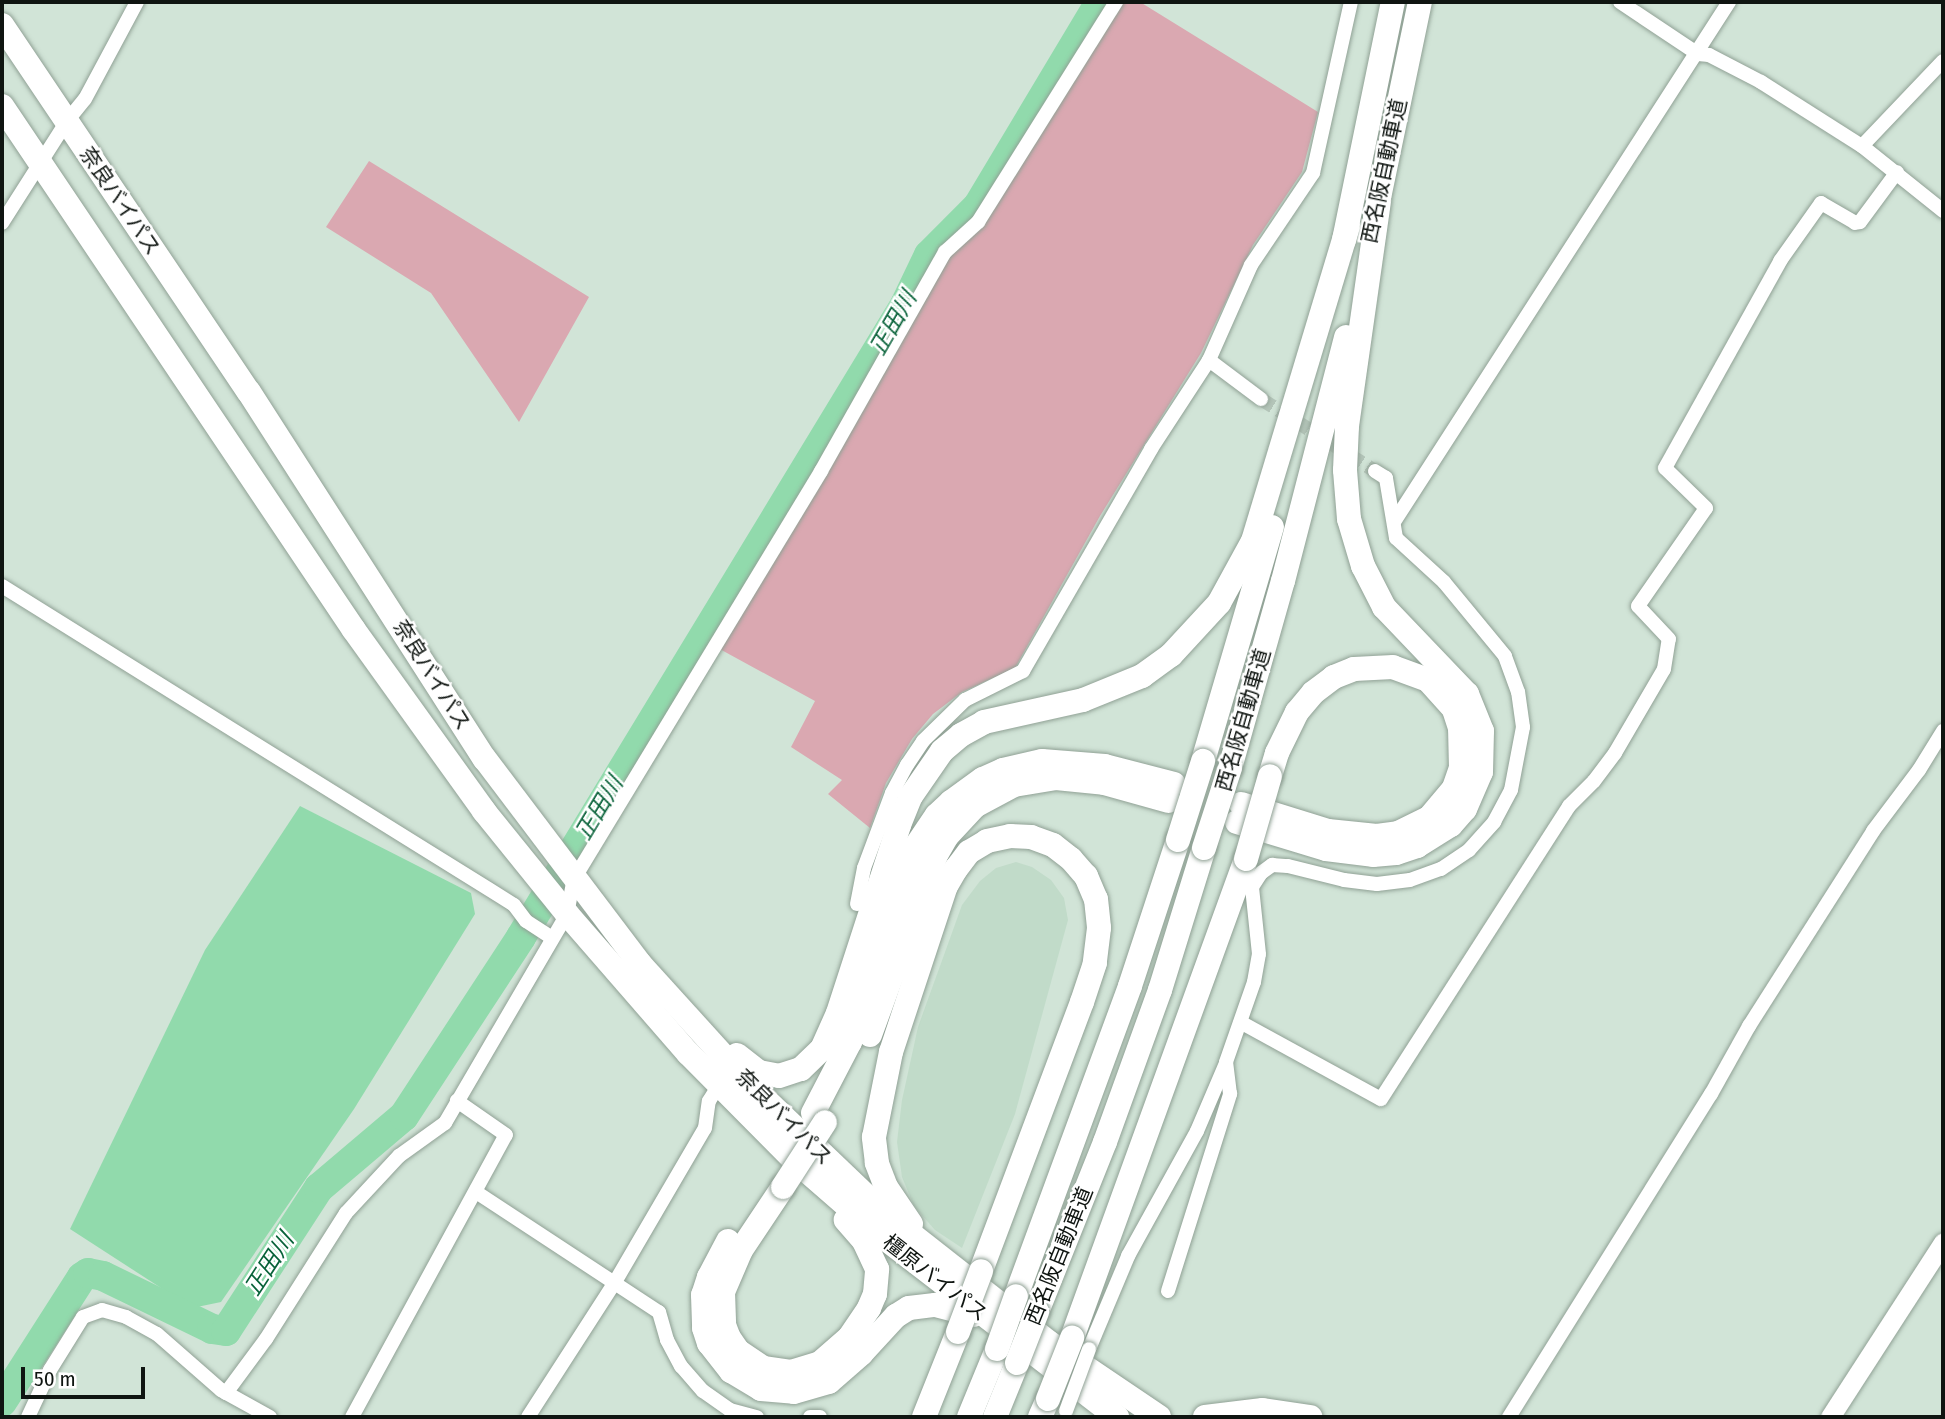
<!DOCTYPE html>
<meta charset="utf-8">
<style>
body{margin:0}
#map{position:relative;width:1945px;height:1419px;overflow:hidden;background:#d1e4d7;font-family:"Fira Sans Condensed","Noto Sans JP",sans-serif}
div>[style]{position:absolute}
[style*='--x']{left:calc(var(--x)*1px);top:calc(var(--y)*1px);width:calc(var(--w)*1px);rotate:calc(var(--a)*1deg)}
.built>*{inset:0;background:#c1dbc9}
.green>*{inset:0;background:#daa8b1}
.water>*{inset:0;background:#91daac}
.river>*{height:30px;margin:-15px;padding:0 15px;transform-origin:15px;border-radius:15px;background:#91daac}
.street-tunnel>*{height:14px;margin-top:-7px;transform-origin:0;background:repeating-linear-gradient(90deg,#b4c5b9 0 14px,transparent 0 21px)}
.roads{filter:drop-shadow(0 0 2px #90a195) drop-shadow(0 0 2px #90a195)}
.street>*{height:14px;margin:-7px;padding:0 7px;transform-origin:7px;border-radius:7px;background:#fff}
.secondary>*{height:19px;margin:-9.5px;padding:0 9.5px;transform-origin:9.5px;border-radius:9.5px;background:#fff}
.highway>*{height:24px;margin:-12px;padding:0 12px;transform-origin:12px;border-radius:12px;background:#fff}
.bridges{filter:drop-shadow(0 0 2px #90a195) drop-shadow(0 0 2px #90a195)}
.street-bridge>*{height:14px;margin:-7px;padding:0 7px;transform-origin:7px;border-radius:7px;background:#fff}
.highway-bridge>*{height:24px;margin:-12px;padding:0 12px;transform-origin:12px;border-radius:12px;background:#fff}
span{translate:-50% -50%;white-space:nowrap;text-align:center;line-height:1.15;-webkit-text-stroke:5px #fff;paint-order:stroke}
.street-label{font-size:21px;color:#0f1511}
.water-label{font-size:23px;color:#086239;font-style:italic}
.frame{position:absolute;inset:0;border:4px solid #0f1511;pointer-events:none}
.scale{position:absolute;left:21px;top:1367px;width:124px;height:32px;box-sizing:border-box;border:4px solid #0f1511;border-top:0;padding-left:9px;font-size:21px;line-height:24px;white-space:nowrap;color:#0f1511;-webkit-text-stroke:5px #fff;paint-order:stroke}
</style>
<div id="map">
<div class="built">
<i style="clip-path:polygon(1016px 862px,1032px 867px,1051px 880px,1064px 898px,1068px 920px,1015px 1114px,962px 1248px,935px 1230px,914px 1206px,902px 1177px,897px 1142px,902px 1100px,918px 1027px,962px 905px,980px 881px,996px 868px)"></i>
</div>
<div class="green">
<i style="clip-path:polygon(1124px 2px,1140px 2px,1318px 112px,1302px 172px,1253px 245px,1201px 353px,1100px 516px,1015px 668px,962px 692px,933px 714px,912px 739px,886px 783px,870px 828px,828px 794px,842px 780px,791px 747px,815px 701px,716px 647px,945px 259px,1000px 199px)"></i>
<i style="clip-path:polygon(369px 161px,589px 297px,519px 422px,431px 293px,326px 227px)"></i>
</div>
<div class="water">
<i style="clip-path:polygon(300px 806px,471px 893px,475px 914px,354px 1109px,221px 1302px,192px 1308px,70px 1229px,205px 950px)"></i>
</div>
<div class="river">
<i style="--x:2;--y:1402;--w:148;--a:-57.4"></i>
<i style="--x:82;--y:1277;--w:7;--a:-34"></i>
<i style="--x:88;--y:1273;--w:15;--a:11"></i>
<i style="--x:103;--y:1276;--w:121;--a:25.9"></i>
<i style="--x:212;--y:1329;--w:14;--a:8"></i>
<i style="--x:226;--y:1331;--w:171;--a:-57"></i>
<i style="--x:319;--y:1188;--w:111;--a:-40.3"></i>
<i style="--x:404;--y:1116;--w:214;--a:-56.8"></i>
<i style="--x:521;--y:937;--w:740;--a:-58.72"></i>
<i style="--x:905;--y:305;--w:55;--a:-64.4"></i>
<i style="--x:929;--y:255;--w:69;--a:-45"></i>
<i style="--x:978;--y:206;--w:238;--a:-59.1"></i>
</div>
<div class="street-tunnel">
<i style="--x:1261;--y:399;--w:135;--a:32.3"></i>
</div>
<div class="roads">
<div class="street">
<i style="--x:1620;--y:2;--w:94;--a:33.7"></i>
<i style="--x:1698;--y:54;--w:11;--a:5"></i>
<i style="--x:1709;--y:55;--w:59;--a:27.4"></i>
<i style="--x:1761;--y:82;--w:120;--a:32.4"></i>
<i style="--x:1862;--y:146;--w:104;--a:38.7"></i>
<i style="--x:1862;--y:146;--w:117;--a:-46.4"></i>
<i style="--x:2;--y:223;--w:121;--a:-57.5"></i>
<i style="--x:67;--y:121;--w:28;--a:-51"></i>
<i style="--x:85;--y:99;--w:110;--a:-61.8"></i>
<i style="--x:1209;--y:360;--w:65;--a:36.9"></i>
<i style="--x:1394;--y:522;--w:619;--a:-57.21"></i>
<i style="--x:2;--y:586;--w:603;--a:31.92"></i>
<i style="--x:514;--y:905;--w:20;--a:53"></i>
<i style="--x:526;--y:921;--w:31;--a:33"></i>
<i style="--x:857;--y:904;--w:37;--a:-79"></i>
<i style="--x:864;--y:868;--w:80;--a:-69.5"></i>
<i style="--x:892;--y:793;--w:32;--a:-62"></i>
<i style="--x:907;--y:765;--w:29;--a:-56"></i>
<i style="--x:923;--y:741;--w:59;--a:-44.3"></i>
<i style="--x:965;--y:700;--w:65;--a:-26.6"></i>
<i style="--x:1023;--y:671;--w:256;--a:-60"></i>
<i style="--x:1151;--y:449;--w:106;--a:-56.9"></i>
<i style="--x:1209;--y:360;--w:104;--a:-66.1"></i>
<i style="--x:1251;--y:265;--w:111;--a:-56"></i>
<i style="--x:1313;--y:173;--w:175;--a:-77.5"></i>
<i style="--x:1242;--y:1023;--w:158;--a:28.7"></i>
<i style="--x:1381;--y:1099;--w:348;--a:-57.3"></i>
<i style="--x:1569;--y:806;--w:35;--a:-45"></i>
<i style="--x:1594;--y:781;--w:35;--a:-53"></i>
<i style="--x:1615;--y:753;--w:97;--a:-59.7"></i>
<i style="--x:1664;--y:669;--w:30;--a:-81"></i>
<i style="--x:1669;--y:639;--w:45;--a:-133.2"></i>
<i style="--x:1638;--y:606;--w:119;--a:-55.2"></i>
<i style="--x:1706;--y:508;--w:57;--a:-135.7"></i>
<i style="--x:1665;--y:468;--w:237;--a:-60.9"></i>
<i style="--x:1780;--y:261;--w:71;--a:-54.7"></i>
<i style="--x:1821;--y:203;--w:39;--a:30"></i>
<i style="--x:1855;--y:223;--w:5;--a:-11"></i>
<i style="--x:1860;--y:222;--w:62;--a:-53.5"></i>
<i style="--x:476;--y:1192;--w:219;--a:33.3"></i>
<i style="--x:659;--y:1312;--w:29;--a:74"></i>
<i style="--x:667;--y:1340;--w:30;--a:62"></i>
<i style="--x:681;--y:1366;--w:33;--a:49"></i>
<i style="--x:703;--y:1391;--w:33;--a:35"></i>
<i style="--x:730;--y:1410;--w:28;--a:15"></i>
<i style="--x:1168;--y:1291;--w:207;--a:-72.5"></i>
<i style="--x:1230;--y:1094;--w:32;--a:-97"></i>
<i style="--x:1226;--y:1062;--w:85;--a:-70.7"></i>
<i style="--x:1254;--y:982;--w:28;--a:-80"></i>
<i style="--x:1259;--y:954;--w:67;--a:-96"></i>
<i style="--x:1252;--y:887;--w:17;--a:-57"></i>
<i style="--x:1261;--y:873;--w:14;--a:-36"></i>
<i style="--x:1272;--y:865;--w:16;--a:4"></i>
<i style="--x:1288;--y:866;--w:58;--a:14"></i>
<i style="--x:1344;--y:880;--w:33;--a:7"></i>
<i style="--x:1377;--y:884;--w:33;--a:-7"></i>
<i style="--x:1410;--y:880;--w:33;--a:-20"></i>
<i style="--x:1441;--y:869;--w:34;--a:-34"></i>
<i style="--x:1469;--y:850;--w:38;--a:-48"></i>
<i style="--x:1494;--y:822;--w:36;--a:-62"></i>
<i style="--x:1511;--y:790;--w:64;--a:-79.2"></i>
<i style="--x:1523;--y:727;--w:35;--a:-98"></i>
<i style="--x:1518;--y:692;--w:38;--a:-110"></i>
<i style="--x:1505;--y:656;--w:96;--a:-129.5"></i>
<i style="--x:1444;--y:582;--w:65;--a:-137.5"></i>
<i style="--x:1396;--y:538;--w:61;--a:-99.5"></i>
<i style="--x:1386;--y:478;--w:13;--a:-148"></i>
<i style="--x:1089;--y:1349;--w:101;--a:-67.2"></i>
<i style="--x:1128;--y:1256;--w:143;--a:-61.1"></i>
<i style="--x:1197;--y:1131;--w:74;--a:-66.9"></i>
<i style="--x:226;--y:1393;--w:67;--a:-53.5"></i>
<i style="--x:266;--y:1339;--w:149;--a:-57.6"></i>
<i style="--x:346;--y:1213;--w:78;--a:-47.1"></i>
<i style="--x:399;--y:1156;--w:57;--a:-35.7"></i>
<i style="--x:445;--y:1123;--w:242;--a:-59.7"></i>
<i style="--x:567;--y:914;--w:36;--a:-79"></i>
<i style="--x:574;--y:879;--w:477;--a:-58.8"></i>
<i style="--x:821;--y:471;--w:252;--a:-60.5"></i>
<i style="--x:945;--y:252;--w:45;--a:-42.3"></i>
<i style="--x:978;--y:222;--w:260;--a:-57.9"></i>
<i style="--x:28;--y:1417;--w:52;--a:-64.9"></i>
<i style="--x:50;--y:1370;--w:62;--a:-58.1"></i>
<i style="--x:83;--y:1317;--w:20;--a:-20"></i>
<i style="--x:102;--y:1310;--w:25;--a:16"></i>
<i style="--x:126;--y:1317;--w:35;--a:29"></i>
<i style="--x:157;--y:1334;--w:85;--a:41.2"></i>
<i style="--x:221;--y:1390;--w:56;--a:28.9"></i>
<i style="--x:352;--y:1417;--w:321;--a:-61.4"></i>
<i style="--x:506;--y:1135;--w:60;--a:-145.2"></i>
<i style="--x:528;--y:1417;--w:161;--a:-57.2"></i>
<i style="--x:615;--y:1282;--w:178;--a:-59.7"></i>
<i style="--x:705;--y:1128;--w:27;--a:-82"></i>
<i style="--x:709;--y:1101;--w:19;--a:-58"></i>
<i style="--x:810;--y:1417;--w:10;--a:0"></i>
<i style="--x:1509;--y:1417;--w:381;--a:-58"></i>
<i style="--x:1711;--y:1094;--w:78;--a:-60.8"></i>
<i style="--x:1749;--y:1026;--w:231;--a:-57.5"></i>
<i style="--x:1873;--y:831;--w:76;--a:-53"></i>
<i style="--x:1919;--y:770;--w:46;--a:-58.4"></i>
</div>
<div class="secondary">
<i style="--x:1830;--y:1417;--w:208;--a:-57.1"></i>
</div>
<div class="highway">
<i style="--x:2;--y:25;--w:442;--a:56.1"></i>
<i style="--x:249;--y:392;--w:436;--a:57.3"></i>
<i style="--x:485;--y:759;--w:257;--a:52.9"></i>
<i style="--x:640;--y:964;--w:161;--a:47.8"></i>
<i style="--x:748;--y:1083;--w:187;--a:43.7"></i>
<i style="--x:883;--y:1212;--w:210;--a:38.2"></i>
<i style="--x:1048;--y:1342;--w:134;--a:34"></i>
<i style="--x:2;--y:106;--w:631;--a:56.11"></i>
<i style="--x:354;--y:630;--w:223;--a:54.3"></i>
<i style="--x:484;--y:811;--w:132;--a:51.1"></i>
<i style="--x:567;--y:914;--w:184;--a:49"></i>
<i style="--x:688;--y:1053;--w:149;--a:45.3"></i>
<i style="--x:793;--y:1159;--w:113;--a:41"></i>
<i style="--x:878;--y:1233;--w:302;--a:37.6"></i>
<i style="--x:1375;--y:217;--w:220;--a:-78.2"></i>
<i style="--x:1344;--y:240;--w:243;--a:-78.4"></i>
<i style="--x:1203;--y:761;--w:244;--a:-73.6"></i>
<i style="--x:1230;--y:768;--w:194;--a:-74.2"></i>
<i style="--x:1283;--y:581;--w:252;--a:-75.5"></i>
<i style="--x:1241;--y:804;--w:91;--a:17.2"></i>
<i style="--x:1328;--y:831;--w:49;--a:5.8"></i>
<i style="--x:1377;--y:836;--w:21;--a:-8"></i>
<i style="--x:1398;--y:833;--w:34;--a:-26"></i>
<i style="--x:1429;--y:818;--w:39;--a:-50"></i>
<i style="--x:1454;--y:788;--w:21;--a:-71"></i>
<i style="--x:1461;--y:768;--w:40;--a:-91.4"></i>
<i style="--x:1460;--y:728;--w:20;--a:-108"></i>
<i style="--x:1454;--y:709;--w:39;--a:-132"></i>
<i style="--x:1428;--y:680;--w:37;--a:-160"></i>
<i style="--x:1393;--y:667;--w:39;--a:177"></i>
<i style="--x:1354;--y:669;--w:22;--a:158"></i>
<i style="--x:1334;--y:677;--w:26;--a:143"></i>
<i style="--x:1313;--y:693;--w:25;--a:130"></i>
<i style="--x:1297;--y:712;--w:46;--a:116"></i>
<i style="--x:1277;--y:753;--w:24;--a:107"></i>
<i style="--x:1237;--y:822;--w:93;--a:16.9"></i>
<i style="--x:1326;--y:849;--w:47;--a:7.3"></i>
<i style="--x:1373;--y:855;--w:23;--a:-5"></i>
<i style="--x:1396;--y:853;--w:22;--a:-18"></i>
<i style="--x:1417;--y:846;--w:40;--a:-32"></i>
<i style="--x:1451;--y:825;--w:21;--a:-49"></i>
<i style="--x:1465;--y:809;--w:40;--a:-66.6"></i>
<i style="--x:1481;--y:772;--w:41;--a:-88.6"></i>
<i style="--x:1482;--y:731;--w:40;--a:-112"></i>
<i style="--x:1467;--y:694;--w:120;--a:-133.7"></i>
<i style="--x:1384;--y:607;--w:46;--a:-117.1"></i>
<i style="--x:1363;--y:566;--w:49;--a:-106.6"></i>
<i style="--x:1349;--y:519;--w:49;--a:-94.7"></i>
<i style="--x:1345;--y:470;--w:44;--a:-87.4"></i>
<i style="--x:1347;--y:426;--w:226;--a:-81.9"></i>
<i style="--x:870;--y:1035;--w:192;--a:-69.9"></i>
<i style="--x:936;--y:855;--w:22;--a:-60"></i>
<i style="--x:947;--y:836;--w:41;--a:-47"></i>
<i style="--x:975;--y:806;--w:44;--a:-28.3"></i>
<i style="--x:1014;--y:785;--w:43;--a:-9.5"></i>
<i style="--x:1056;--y:778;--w:48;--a:5.9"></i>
<i style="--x:1104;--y:783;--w:67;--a:15.5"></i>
<i style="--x:737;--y:1055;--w:28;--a:38"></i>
<i style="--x:759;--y:1072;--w:20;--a:11"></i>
<i style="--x:779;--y:1076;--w:23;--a:-18"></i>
<i style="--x:801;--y:1069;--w:29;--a:-44"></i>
<i style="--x:822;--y:1049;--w:39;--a:-66"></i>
<i style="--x:838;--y:1013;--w:198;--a:-72"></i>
<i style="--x:899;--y:825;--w:31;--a:-68"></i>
<i style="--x:911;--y:796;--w:55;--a:-55.4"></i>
<i style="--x:942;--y:751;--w:25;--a:-40"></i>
<i style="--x:961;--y:735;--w:26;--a:-29"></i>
<i style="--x:984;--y:722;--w:101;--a:-12.5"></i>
<i style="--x:1083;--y:700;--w:64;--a:-22.1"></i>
<i style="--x:1142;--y:676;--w:36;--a:-36"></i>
<i style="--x:1171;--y:655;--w:71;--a:-47.3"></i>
<i style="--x:1219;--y:603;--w:71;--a:-61.3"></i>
<i style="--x:1253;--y:541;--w:329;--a:-73.2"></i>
<i style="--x:813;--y:1113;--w:80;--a:-62.5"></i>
<i style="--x:850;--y:1042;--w:134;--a:-72.2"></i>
<i style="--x:891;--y:914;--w:72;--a:-69.8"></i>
<i style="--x:916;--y:846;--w:37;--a:-56"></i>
<i style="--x:937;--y:815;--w:19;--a:-43"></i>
<i style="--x:951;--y:802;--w:39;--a:-36"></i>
<i style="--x:983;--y:779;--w:22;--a:-24"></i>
<i style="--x:1003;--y:770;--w:40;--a:-13"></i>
<i style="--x:1042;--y:761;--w:63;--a:4.5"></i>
<i style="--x:1105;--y:766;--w:71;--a:14.6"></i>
<i style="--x:783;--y:1187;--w:76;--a:123.7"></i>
<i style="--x:741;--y:1250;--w:46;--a:113.2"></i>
<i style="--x:723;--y:1292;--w:33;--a:88"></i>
<i style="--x:724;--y:1325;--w:14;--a:69"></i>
<i style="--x:729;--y:1338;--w:16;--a:55"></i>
<i style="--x:738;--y:1351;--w:30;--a:34"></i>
<i style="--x:763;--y:1368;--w:28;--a:8"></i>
<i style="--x:791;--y:1372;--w:30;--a:-17"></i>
<i style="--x:820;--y:1363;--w:38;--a:-41"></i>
<i style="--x:849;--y:1338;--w:36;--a:-56"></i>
<i style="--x:869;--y:1308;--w:15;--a:-67"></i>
<i style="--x:875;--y:1294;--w:25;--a:-85"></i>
<i style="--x:877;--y:1269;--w:31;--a:-115"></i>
<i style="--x:864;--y:1241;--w:28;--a:-131"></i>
<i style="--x:911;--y:1224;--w:45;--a:-124"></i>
<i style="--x:886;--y:1187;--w:26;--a:-111"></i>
<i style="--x:877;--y:1163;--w:26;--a:-97"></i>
<i style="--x:874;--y:1137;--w:87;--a:-78.7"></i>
<i style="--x:891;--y:1052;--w:175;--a:-71.7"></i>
<i style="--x:946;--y:886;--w:20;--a:-60"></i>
<i style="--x:956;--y:869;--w:21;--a:-53"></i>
<i style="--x:969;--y:852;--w:21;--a:-31"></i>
<i style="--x:987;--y:841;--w:24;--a:-12"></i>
<i style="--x:1010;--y:836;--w:21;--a:3"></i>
<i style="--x:1031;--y:837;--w:23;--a:20"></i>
<i style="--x:1053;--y:845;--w:23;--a:38"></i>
<i style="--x:1071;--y:859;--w:23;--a:49"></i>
<i style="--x:1086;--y:876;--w:25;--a:67"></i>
<i style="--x:1096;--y:899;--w:29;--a:84"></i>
<i style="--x:1099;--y:928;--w:35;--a:97"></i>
<i style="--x:1095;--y:963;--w:41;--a:108.4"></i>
<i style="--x:1082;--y:1002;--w:287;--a:110.6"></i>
<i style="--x:728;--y:1241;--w:41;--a:117.8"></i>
<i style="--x:709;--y:1277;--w:19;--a:108"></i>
<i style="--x:703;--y:1295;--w:33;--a:88"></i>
<i style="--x:704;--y:1328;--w:16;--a:72"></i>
<i style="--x:709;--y:1343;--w:36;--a:52"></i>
<i style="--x:731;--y:1371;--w:35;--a:31"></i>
<i style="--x:761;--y:1389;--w:33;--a:5"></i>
<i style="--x:794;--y:1392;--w:36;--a:-16"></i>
<i style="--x:829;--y:1382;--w:43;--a:-41.2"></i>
<i style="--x:861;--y:1354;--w:52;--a:-47.4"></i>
<i style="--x:896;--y:1316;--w:15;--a:-32"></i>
<i style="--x:909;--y:1308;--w:26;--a:-7"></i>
<i style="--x:935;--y:1305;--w:40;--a:14.4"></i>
<i style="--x:1016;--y:1296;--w:330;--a:-69.8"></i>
<i style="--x:1130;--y:986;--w:154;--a:-71.8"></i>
<i style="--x:1037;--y:1312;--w:183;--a:-68.2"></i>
<i style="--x:1105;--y:1142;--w:162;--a:-70.1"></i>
<i style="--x:1160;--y:990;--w:149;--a:-72.8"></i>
<i style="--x:1072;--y:1338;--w:510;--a:-70.04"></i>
<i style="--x:924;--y:1417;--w:92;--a:-68.2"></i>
<i style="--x:969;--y:1417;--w:74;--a:-67.6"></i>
<i style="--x:995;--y:1417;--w:58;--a:-67.8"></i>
<i style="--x:1040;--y:1417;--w:20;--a:-66"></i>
<i style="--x:1205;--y:1417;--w:58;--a:-6.9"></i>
<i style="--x:1263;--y:1410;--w:48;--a:8.5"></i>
</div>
</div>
<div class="bridges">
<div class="street-bridge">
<i style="--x:1066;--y:1411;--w:66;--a:-69.6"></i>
</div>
<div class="highway-bridge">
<i style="--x:1178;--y:840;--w:83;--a:-72.4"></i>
<i style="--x:1204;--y:848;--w:84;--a:-72"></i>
<i style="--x:1246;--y:859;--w:86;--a:-73.9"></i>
<i style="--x:783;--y:1187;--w:77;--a:-57.1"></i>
<i style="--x:958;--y:1332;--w:65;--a:-69.3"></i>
<i style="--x:997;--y:1349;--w:56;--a:-70.3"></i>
<i style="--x:1017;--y:1363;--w:55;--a:-68.6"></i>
<i style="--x:1048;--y:1399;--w:66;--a:-68.5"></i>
</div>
</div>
<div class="street-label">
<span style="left:1384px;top:171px;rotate:-78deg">西名阪自動車道</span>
<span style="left:120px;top:201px;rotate:56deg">奈良バイパス</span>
<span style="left:432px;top:675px;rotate:58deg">奈良バイパス</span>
<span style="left:1243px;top:720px;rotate:-74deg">西名阪自動車道</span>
<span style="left:784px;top:1117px;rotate:45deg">奈良バイパス</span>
<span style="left:1059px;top:1256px;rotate:-68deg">西名阪自動車道</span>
<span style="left:935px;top:1278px;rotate:38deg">橿原バイパス</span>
</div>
<div class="water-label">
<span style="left:893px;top:323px;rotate:-60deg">正田川</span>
<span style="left:599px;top:808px;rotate:-59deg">正田川</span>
<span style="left:269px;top:1264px;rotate:-57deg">正田川</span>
</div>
<div class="frame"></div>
<div class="scale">50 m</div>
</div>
